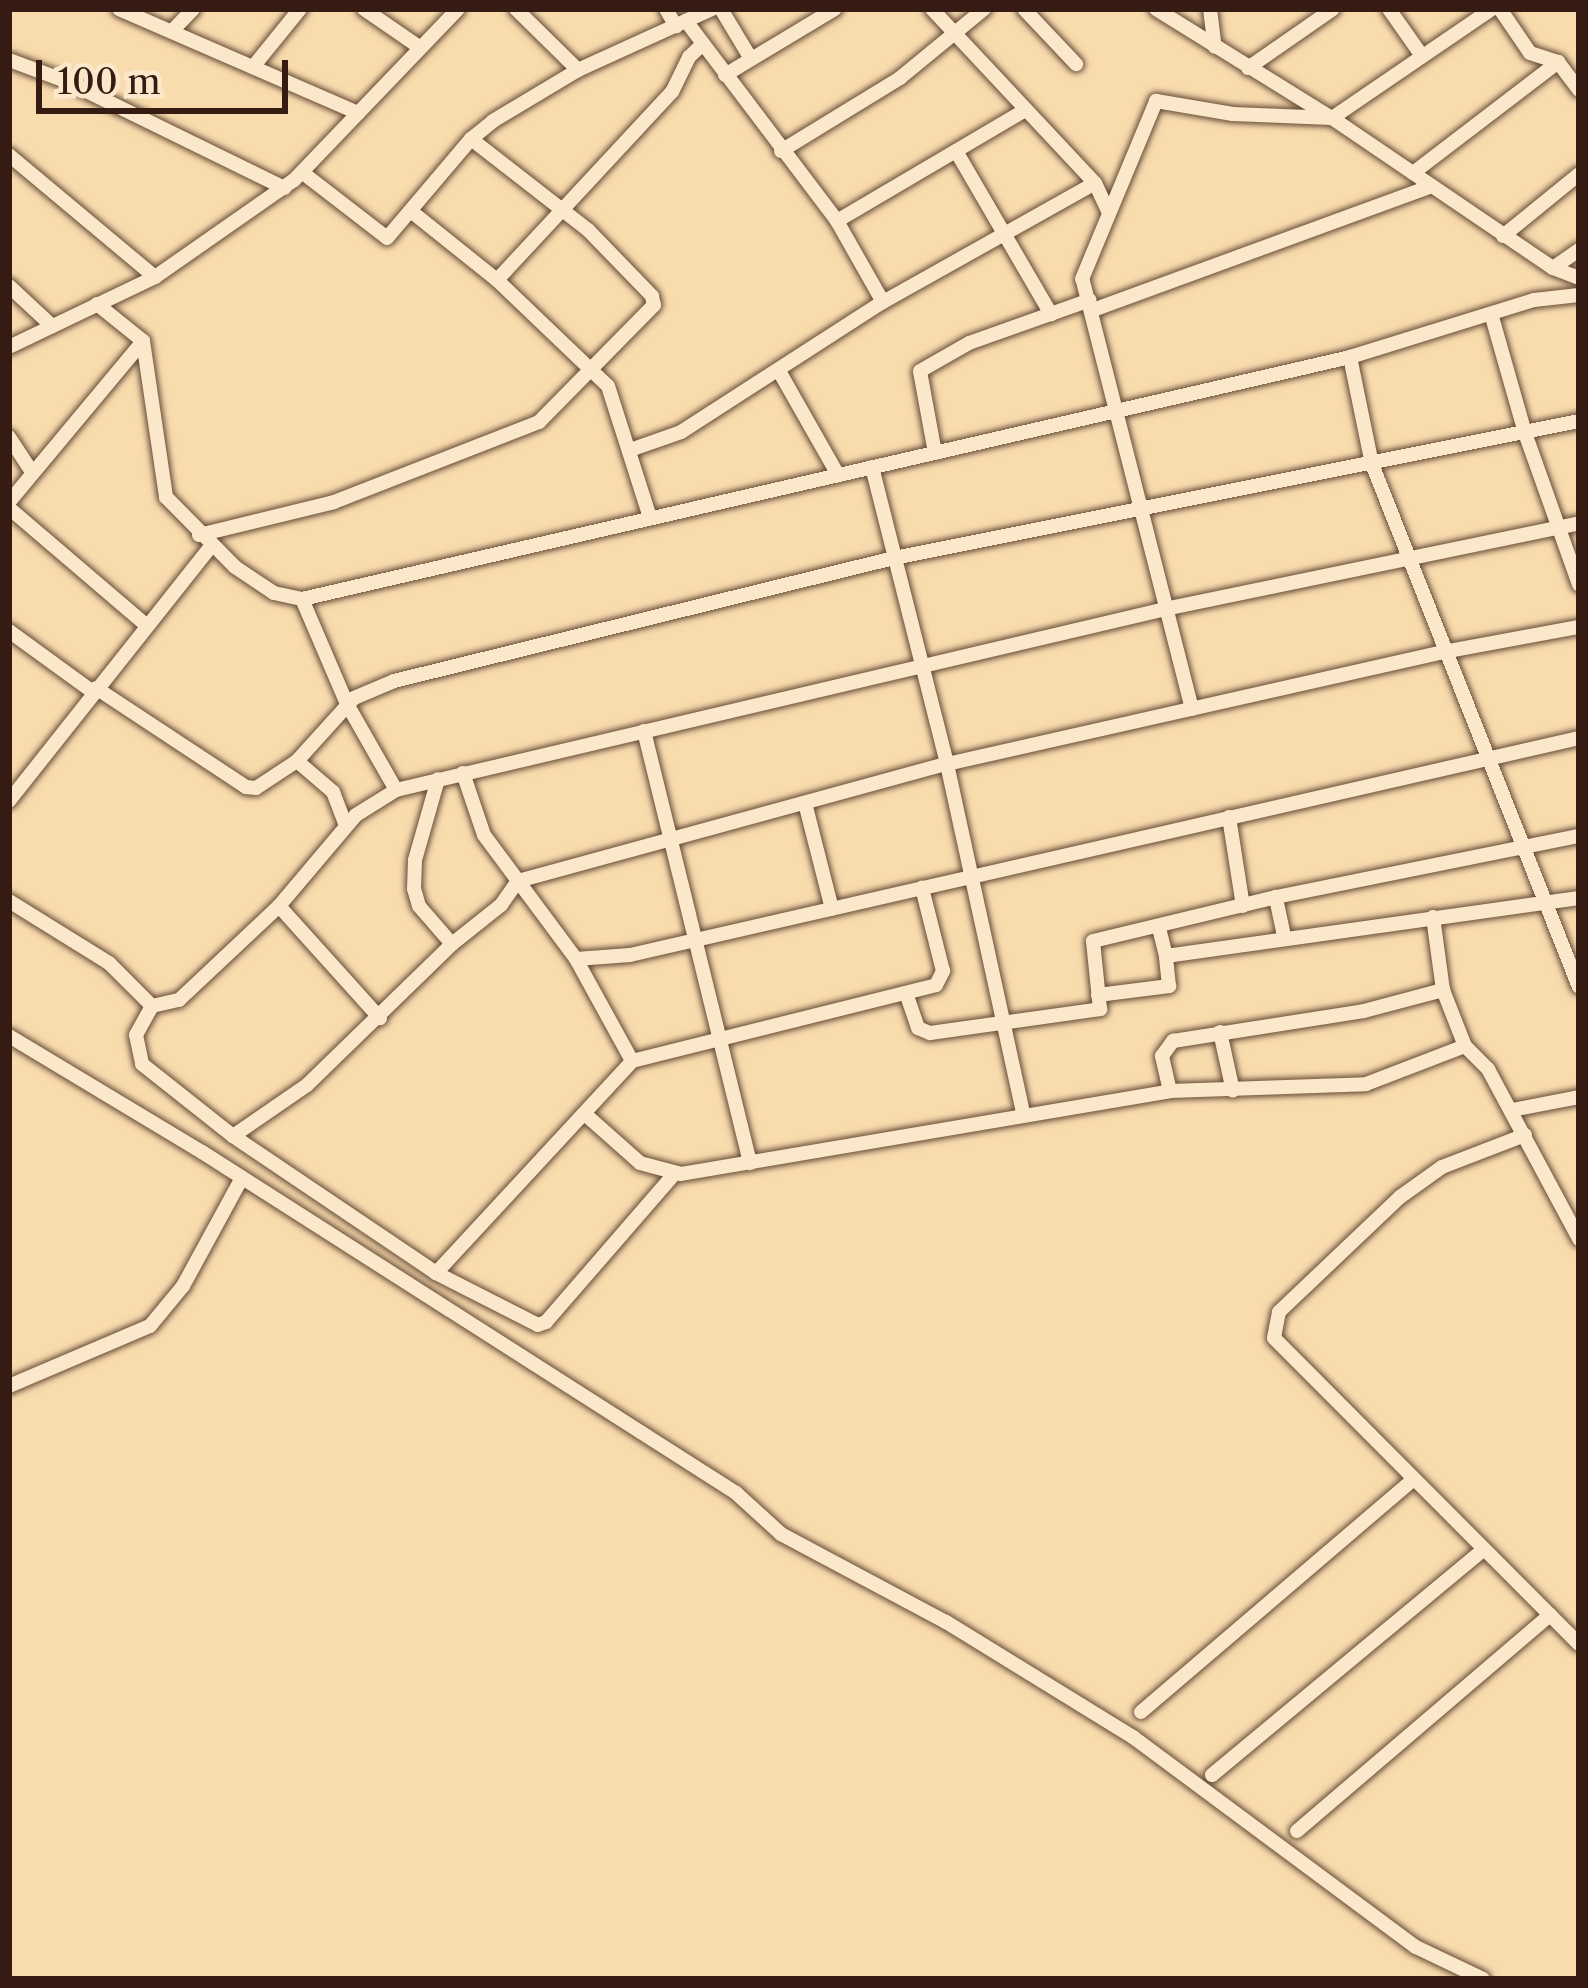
<!DOCTYPE html>
<style>
body{margin:0}
#map{position:relative;width:1588px;height:1988px;overflow:hidden;background:#f9dcae;font-family:"Libre Caslon Text",serif}
div>[style]{position:absolute}
[style*='--x']{left:calc(var(--x)*1px);top:calc(var(--y)*1px);width:calc(var(--w)*1px);rotate:calc(var(--a)*1deg)}
.roads{filter:drop-shadow(0 0 3px #664b38) drop-shadow(0 0 3px #664b38)}
.street>*{height:14px;margin:-7px;padding:0 7px;transform-origin:7px;border-radius:7px;background:#fbe8ca}
span{translate:-50% -50%;white-space:nowrap;text-align:center;line-height:1.15;-webkit-text-stroke:10px #fbe8ca;paint-order:stroke}
.frame{position:absolute;inset:0;border:12px solid #351b11;pointer-events:none}
.scale{position:absolute;left:36px;top:60px;width:252px;height:54px;box-sizing:border-box;border:6px solid #351b11;border-top:0;padding-left:15px;font-size:36px;line-height:42px;white-space:nowrap;color:#351b11;-webkit-text-stroke:9px #fbe8ca;paint-order:stroke}
</style>
<div id="map">
<div class="roads">
<div class="street">
<i style="--x:119;--y:9;--w:261;--a:23.5"></i>
<i style="--x:364;--y:9;--w:67;--a:34.6"></i>
<i style="--x:516;--y:9;--w:87;--a:44.5"></i>
<i style="--x:666;--y:9;--w:20;--a:60"></i>
<i style="--x:721;--y:9;--w:58;--a:59"></i>
<i style="--x:932;--y:9;--w:238;--a:46.9"></i>
<i style="--x:1095;--y:183;--w:33;--a:65"></i>
<i style="--x:1024;--y:9;--w:76;--a:46.6"></i>
<i style="--x:1156;--y:9;--w:207;--a:31.8"></i>
<i style="--x:1332;--y:118;--w:267;--a:34.2"></i>
<i style="--x:1553;--y:268;--w:28;--a:21"></i>
<i style="--x:1210;--y:9;--w:38;--a:83"></i>
<i style="--x:1389;--y:9;--w:57;--a:54.9"></i>
<i style="--x:1500;--y:9;--w:53;--a:55.7"></i>
<i style="--x:1530;--y:53;--w:29;--a:18"></i>
<i style="--x:1558;--y:62;--w:35;--a:53"></i>
<i style="--x:686;--y:21;--w:251;--a:52.9"></i>
<i style="--x:837;--y:221;--w:93;--a:60.4"></i>
<i style="--x:172;--y:31;--w:30;--a:-46"></i>
<i style="--x:9;--y:60;--w:63;--a:20.4"></i>
<i style="--x:68;--y:82;--w:241;--a:26.1"></i>
<i style="--x:253;--y:67;--w:75;--a:-51"></i>
<i style="--x:1248;--y:68;--w:103;--a:-34.8"></i>
<i style="--x:725;--y:75;--w:128;--a:-31"></i>
<i style="--x:781;--y:151;--w:140;--a:-31.5"></i>
<i style="--x:900;--y:78;--w:109;--a:-39.4"></i>
<i style="--x:956;--y:151;--w:189;--a:59.8"></i>
<i style="--x:9;--y:155;--w:190;--a:39.9"></i>
<i style="--x:303;--y:173;--w:106;--a:37.7"></i>
<i style="--x:387;--y:238;--w:130;--a:-49.7"></i>
<i style="--x:471;--y:139;--w:28;--a:-39"></i>
<i style="--x:493;--y:121;--w:99;--a:-31"></i>
<i style="--x:578;--y:70;--w:147;--a:-24.5"></i>
<i style="--x:1413;--y:173;--w:183;--a:-37.4"></i>
<i style="--x:412;--y:212;--w:109;--a:38.7"></i>
<i style="--x:497;--y:280;--w:153;--a:43.7"></i>
<i style="--x:608;--y:386;--w:139;--a:72.3"></i>
<i style="--x:837;--y:221;--w:217;--a:-30.5"></i>
<i style="--x:1503;--y:236;--w:98;--a:-39.2"></i>
<i style="--x:1553;--y:268;--w:32;--a:-35"></i>
<i style="--x:497;--y:280;--w:257;--a:-47.1"></i>
<i style="--x:672;--y:92;--w:39;--a:-64"></i>
<i style="--x:689;--y:57;--w:18;--a:-43"></i>
<i style="--x:9;--y:286;--w:59;--a:42.9"></i>
<i style="--x:97;--y:304;--w:59;--a:38.8"></i>
<i style="--x:143;--y:341;--w:158;--a:81.6"></i>
<i style="--x:166;--y:497;--w:98;--a:45.4"></i>
<i style="--x:235;--y:567;--w:47;--a:33.7"></i>
<i style="--x:274;--y:593;--w:29;--a:12"></i>
<i style="--x:302;--y:599;--w:114;--a:66.8"></i>
<i style="--x:347;--y:704;--w:99;--a:60.3"></i>
<i style="--x:1093;--y:310;--w:360;--a:-20.1"></i>
<i style="--x:1492;--y:317;--w:121;--a:74.1"></i>
<i style="--x:1525;--y:433;--w:161;--a:70.4"></i>
<i style="--x:9;--y:347;--w:162;--a:-25.6"></i>
<i style="--x:155;--y:277;--w:169;--a:-34.9"></i>
<i style="--x:294;--y:180;--w:237;--a:-46.2"></i>
<i style="--x:1350;--y:357;--w:109;--a:78.4"></i>
<i style="--x:1372;--y:464;--w:562;--a:68.41"></i>
<i style="--x:779;--y:371;--w:120;--a:60.4"></i>
<i style="--x:9;--y:437;--w:42;--a:56.7"></i>
<i style="--x:630;--y:450;--w:54;--a:-19.4"></i>
<i style="--x:681;--y:432;--w:240;--a:-32.8"></i>
<i style="--x:883;--y:302;--w:243;--a:-29.3"></i>
<i style="--x:935;--y:453;--w:83;--a:-100.4"></i>
<i style="--x:920;--y:371;--w:56;--a:-29.7"></i>
<i style="--x:969;--y:343;--w:128;--a:-19.6"></i>
<i style="--x:872;--y:467;--w:306;--a:75.8"></i>
<i style="--x:947;--y:764;--w:360;--a:77.7"></i>
<i style="--x:9;--y:502;--w:209;--a:-50.2"></i>
<i style="--x:9;--y:508;--w:179;--a:40.5"></i>
<i style="--x:199;--y:535;--w:139;--a:-13.7"></i>
<i style="--x:334;--y:502;--w:220;--a:-21.3"></i>
<i style="--x:539;--y:422;--w:164;--a:-45.5"></i>
<i style="--x:654;--y:305;--w:9;--a:-103"></i>
<i style="--x:652;--y:296;--w:92;--a:-134.1"></i>
<i style="--x:588;--y:230;--w:148;--a:-142.1"></i>
<i style="--x:302;--y:599;--w:1076;--a:-13"></i>
<i style="--x:1350;--y:357;--w:193;--a:-17.2"></i>
<i style="--x:1534;--y:300;--w:45;--a:-6.3"></i>
<i style="--x:9;--y:631;--w:104;--a:36"></i>
<i style="--x:96;--y:688;--w:180;--a:33.4"></i>
<i style="--x:246;--y:787;--w:10;--a:6"></i>
<i style="--x:256;--y:788;--w:49;--a:-33.4"></i>
<i style="--x:297;--y:761;--w:85;--a:-47.9"></i>
<i style="--x:354;--y:698;--w:43;--a:-23"></i>
<i style="--x:394;--y:681;--w:515;--a:-13.82"></i>
<i style="--x:894;--y:558;--w:699;--a:-11.31"></i>
<i style="--x:1192;--y:709;--w:444;--a:-104.3"></i>
<i style="--x:1082;--y:279;--w:193;--a:-67.4"></i>
<i style="--x:1156;--y:101;--w:78;--a:9.6"></i>
<i style="--x:1233;--y:114;--w:99;--a:2.3"></i>
<i style="--x:1332;--y:118;--w:194;--a:-34.3"></i>
<i style="--x:644;--y:731;--w:445;--a:76.2"></i>
<i style="--x:297;--y:761;--w:48;--a:40.7"></i>
<i style="--x:333;--y:792;--w:36;--a:69"></i>
<i style="--x:463;--y:773;--w:65;--a:71.3"></i>
<i style="--x:484;--y:835;--w:154;--a:53.4"></i>
<i style="--x:576;--y:959;--w:54;--a:-4.2"></i>
<i style="--x:630;--y:955;--w:973;--a:-12.88"></i>
<i style="--x:9;--y:801;--w:325;--a:-51.6"></i>
<i style="--x:805;--y:803;--w:109;--a:75.7"></i>
<i style="--x:1229;--y:817;--w:90;--a:81.1"></i>
<i style="--x:9;--y:901;--w:118;--a:31.8"></i>
<i style="--x:109;--y:963;--w:61;--a:45"></i>
<i style="--x:279;--y:906;--w:151;--a:48"></i>
<i style="--x:1433;--y:917;--w:74;--a:82.2"></i>
<i style="--x:1443;--y:990;--w:60;--a:68.6"></i>
<i style="--x:1465;--y:1046;--w:33;--a:45"></i>
<i style="--x:1488;--y:1069;--w:193;--a:61.8"></i>
<i style="--x:1159;--y:928;--w:29;--a:76"></i>
<i style="--x:1166;--y:956;--w:417;--a:-8"></i>
<i style="--x:1284;--y:936;--w:40;--a:-102"></i>
<i style="--x:1276;--y:897;--w:309;--a:-11.4"></i>
<i style="--x:452;--y:944;--w:63;--a:-38.5"></i>
<i style="--x:501;--y:905;--w:29;--a:-55"></i>
<i style="--x:518;--y:881;--w:445;--a:-15.3"></i>
<i style="--x:947;--y:764;--w:514;--a:-12.71"></i>
<i style="--x:1448;--y:651;--w:133;--a:-10.4"></i>
<i style="--x:576;--y:959;--w:116;--a:61.2"></i>
<i style="--x:632;--y:1061;--w:313;--a:-14"></i>
<i style="--x:936;--y:985;--w:16;--a:-63"></i>
<i style="--x:943;--y:971;--w:86;--a:-104.2"></i>
<i style="--x:906;--y:993;--w:37;--a:71"></i>
<i style="--x:918;--y:1028;--w:13;--a:23"></i>
<i style="--x:930;--y:1033;--w:172;--a:-8"></i>
<i style="--x:1100;--y:1009;--w:68;--a:-95.9"></i>
<i style="--x:1093;--y:941;--w:188;--a:-13.5"></i>
<i style="--x:1098;--y:995;--w:72;--a:-7.2"></i>
<i style="--x:1169;--y:986;--w:30;--a:-96"></i>
<i style="--x:152;--y:1006;--w:28;--a:-13"></i>
<i style="--x:179;--y:1000;--w:137;--a:-43.2"></i>
<i style="--x:279;--y:906;--w:119;--a:-49.8"></i>
<i style="--x:356;--y:815;--w:47;--a:-32"></i>
<i style="--x:396;--y:790;--w:790;--a:-13.24"></i>
<i style="--x:1165;--y:609;--w:423;--a:-11.7"></i>
<i style="--x:152;--y:1006;--w:33;--a:119"></i>
<i style="--x:136;--y:1035;--w:30;--a:78"></i>
<i style="--x:142;--y:1064;--w:116;--a:38.4"></i>
<i style="--x:233;--y:1136;--w:245;--a:34"></i>
<i style="--x:436;--y:1273;--w:289;--a:-47.2"></i>
<i style="--x:1220;--y:1032;--w:60;--a:77.6"></i>
<i style="--x:9;--y:1036;--w:225;--a:31"></i>
<i style="--x:202;--y:1152;--w:634;--a:32.56"></i>
<i style="--x:736;--y:1493;--w:61;--a:42.3"></i>
<i style="--x:781;--y:1534;--w:187;--a:28.1"></i>
<i style="--x:946;--y:1622;--w:220;--a:31.6"></i>
<i style="--x:1133;--y:1737;--w:352;--a:36.6"></i>
<i style="--x:1416;--y:1947;--w:74;--a:25.5"></i>
<i style="--x:1170;--y:1091;--w:36;--a:-103"></i>
<i style="--x:1162;--y:1056;--w:19;--a:-54"></i>
<i style="--x:1173;--y:1041;--w:193;--a:-8.9"></i>
<i style="--x:1364;--y:1011;--w:82;--a:-14.9"></i>
<i style="--x:1512;--y:1110;--w:68;--a:-11"></i>
<i style="--x:586;--y:1115;--w:72;--a:41.6"></i>
<i style="--x:640;--y:1163;--w:42;--a:15"></i>
<i style="--x:681;--y:1174;--w:496;--a:-9.6"></i>
<i style="--x:1170;--y:1091;--w:196;--a:-2"></i>
<i style="--x:1366;--y:1084;--w:106;--a:-21"></i>
<i style="--x:1525;--y:1135;--w:89;--a:158.9"></i>
<i style="--x:1442;--y:1167;--w:52;--a:144.5"></i>
<i style="--x:1400;--y:1197;--w:167;--a:136.5"></i>
<i style="--x:1279;--y:1312;--w:26;--a:101"></i>
<i style="--x:1274;--y:1338;--w:432;--a:45.1"></i>
<i style="--x:233;--y:1136;--w:90;--a:-34.6"></i>
<i style="--x:307;--y:1085;--w:202;--a:-44.2"></i>
<i style="--x:452;--y:944;--w:50;--a:-131"></i>
<i style="--x:419;--y:906;--w:18;--a:-106"></i>
<i style="--x:414;--y:889;--w:29;--a:-88"></i>
<i style="--x:415;--y:860;--w:84;--a:-74.1"></i>
<i style="--x:436;--y:1273;--w:114;--a:27"></i>
<i style="--x:538;--y:1325;--w:9;--a:-21"></i>
<i style="--x:546;--y:1322;--w:197;--a:-49.1"></i>
<i style="--x:9;--y:1386;--w:153;--a:-23.1"></i>
<i style="--x:150;--y:1326;--w:52;--a:-50.5"></i>
<i style="--x:183;--y:1286;--w:123;--a:-61.4"></i>
<i style="--x:1141;--y:1712;--w:358;--a:-40.5"></i>
<i style="--x:1212;--y:1775;--w:352;--a:-39.7"></i>
<i style="--x:1297;--y:1831;--w:333;--a:-40.5"></i>
</div>
</div>
<div class="frame"></div>
<div class="scale">100 m</div>
</div>
